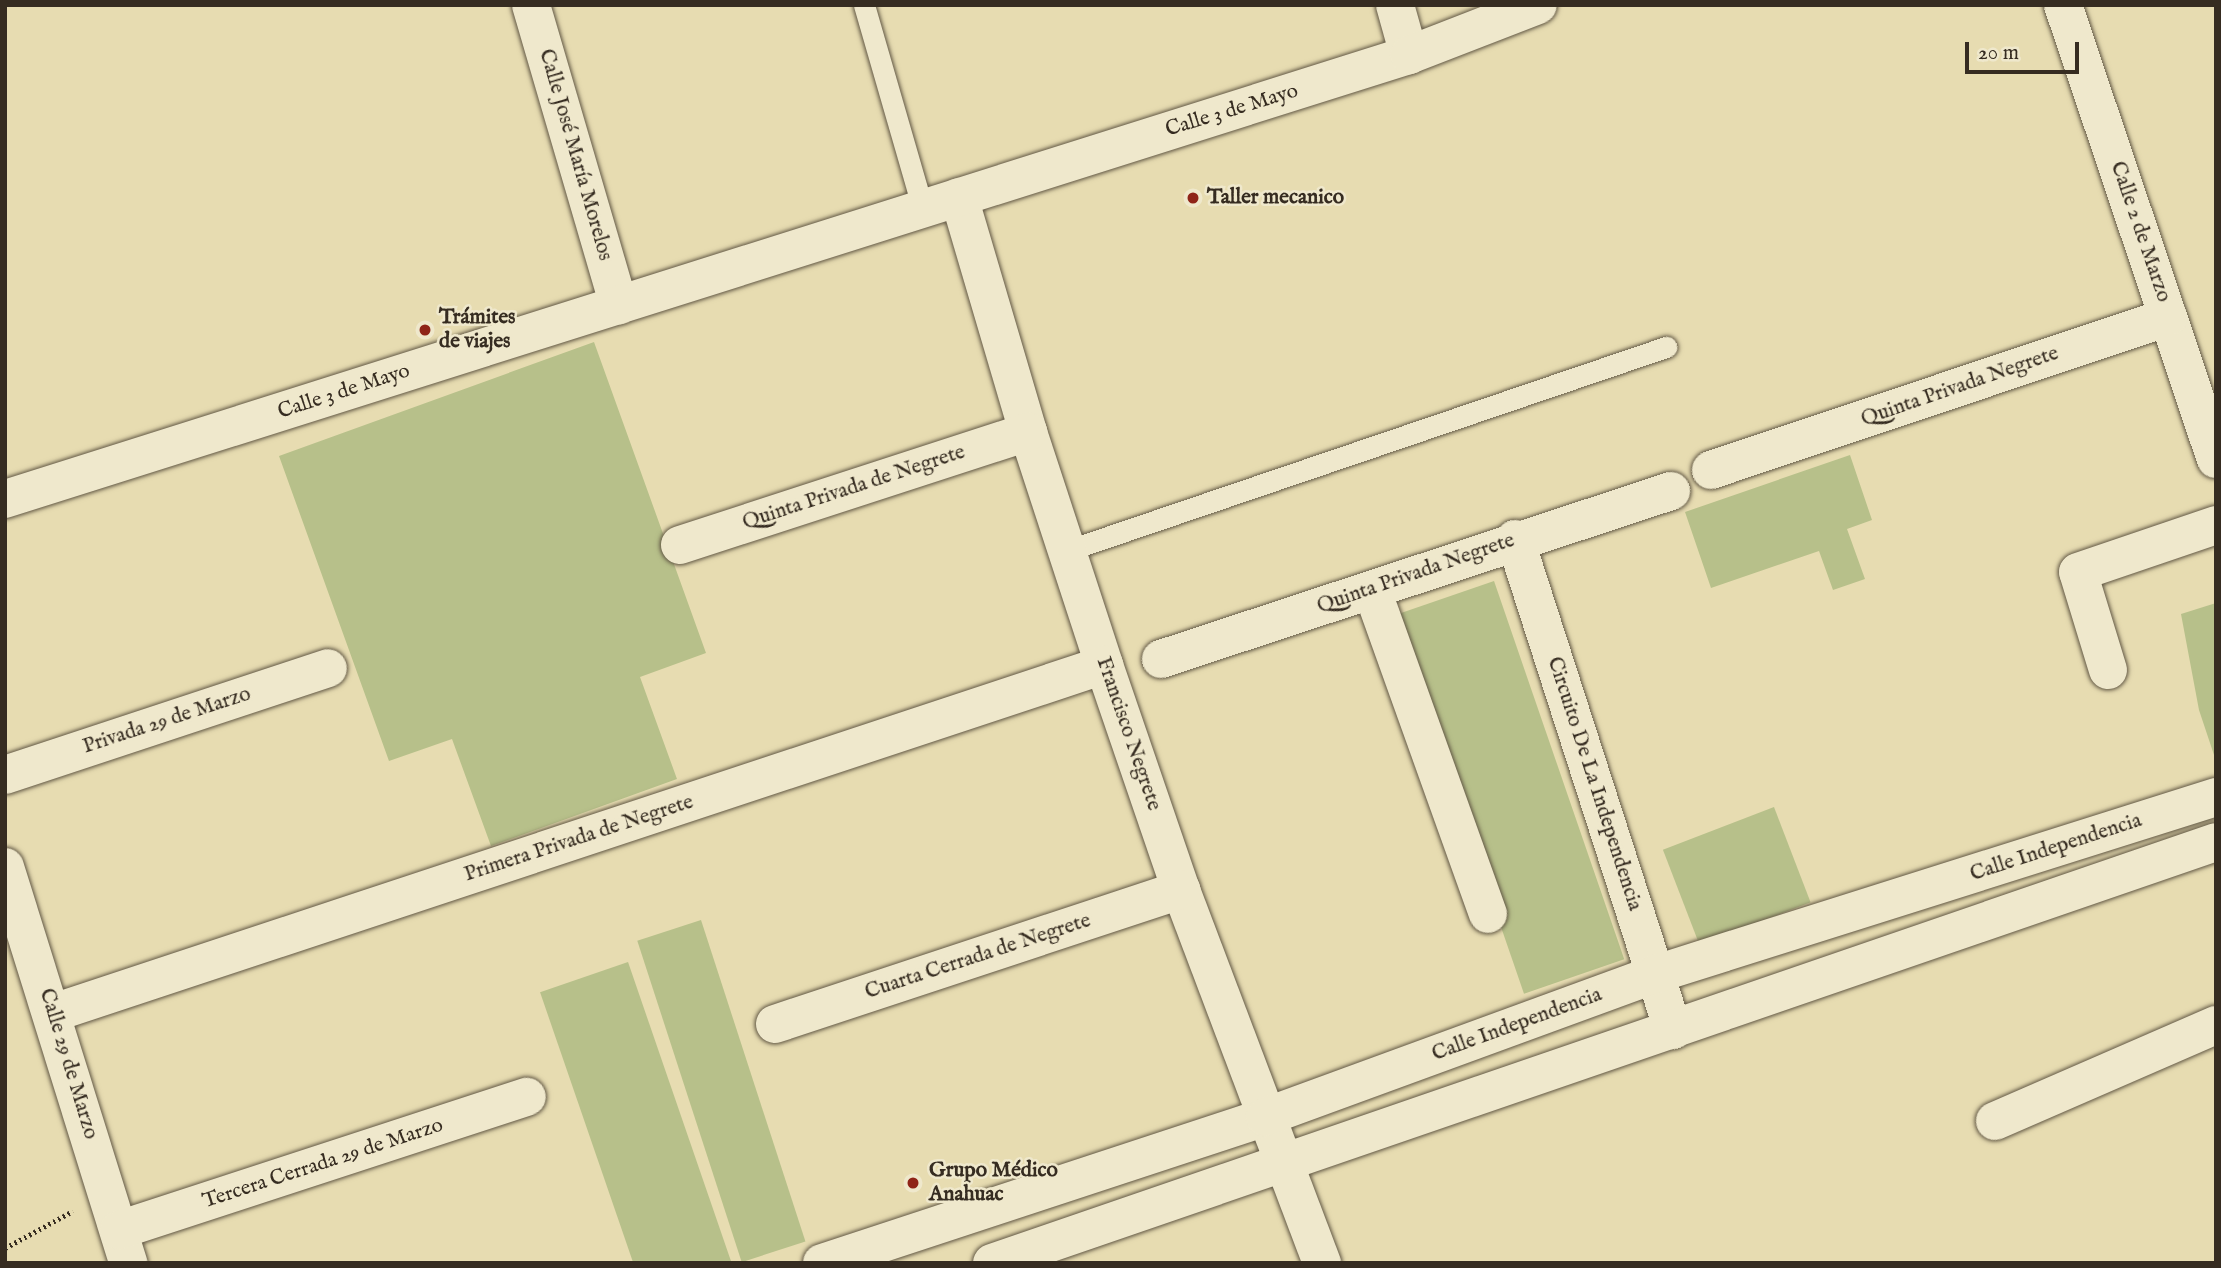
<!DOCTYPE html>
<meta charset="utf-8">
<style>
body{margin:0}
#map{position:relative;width:2221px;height:1268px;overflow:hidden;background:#e7dcb1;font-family:"IM FELL English",serif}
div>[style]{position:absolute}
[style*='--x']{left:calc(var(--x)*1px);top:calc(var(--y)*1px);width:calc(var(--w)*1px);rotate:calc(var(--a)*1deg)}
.green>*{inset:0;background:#b7c08a;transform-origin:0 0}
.path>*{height:4.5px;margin-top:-2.25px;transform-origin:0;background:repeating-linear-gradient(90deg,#362c21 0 2px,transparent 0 5.5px)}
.roads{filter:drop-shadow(0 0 2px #625845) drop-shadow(0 0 2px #625845)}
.lane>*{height:21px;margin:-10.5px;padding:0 10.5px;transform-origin:10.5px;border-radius:10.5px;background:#efe8cc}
.street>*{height:38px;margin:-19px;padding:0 19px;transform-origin:19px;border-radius:19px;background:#efe8cc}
.dots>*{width:19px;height:19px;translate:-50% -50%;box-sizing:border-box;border:4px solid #efe8cc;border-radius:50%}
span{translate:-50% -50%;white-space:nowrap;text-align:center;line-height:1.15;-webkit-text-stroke:5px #efe8cc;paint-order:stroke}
.street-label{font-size:21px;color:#362c21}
.poi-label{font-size:21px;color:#362c21;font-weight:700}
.left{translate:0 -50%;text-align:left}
.frame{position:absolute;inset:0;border:7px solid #362c21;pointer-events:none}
.scale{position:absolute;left:1965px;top:42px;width:114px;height:32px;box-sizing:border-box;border:4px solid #362c21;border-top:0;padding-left:9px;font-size:21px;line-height:24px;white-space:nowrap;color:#362c21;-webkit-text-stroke:5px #efe8cc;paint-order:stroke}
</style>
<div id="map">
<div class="green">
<i style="clip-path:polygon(594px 342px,706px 653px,640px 677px,677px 779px,491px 846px,452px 739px,389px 761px,279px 456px)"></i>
<i style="clip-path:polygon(1850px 455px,1872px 520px,1847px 529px,1865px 579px,1833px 590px,1819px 551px,1711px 588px,1685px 512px)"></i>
<i style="left:1494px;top:581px;width:400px;height:106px;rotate:71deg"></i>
<i style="clip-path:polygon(2216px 603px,2216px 761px,2199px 710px,2181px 614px)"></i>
<i style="left:1774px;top:807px;width:102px;height:119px;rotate:69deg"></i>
<i style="left:701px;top:920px;width:338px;height:67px;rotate:72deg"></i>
<i style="left:628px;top:962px;width:317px;height:93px;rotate:71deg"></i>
</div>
<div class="path">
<i style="--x:5;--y:1248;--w:77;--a:-28.6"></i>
</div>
<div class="roads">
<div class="lane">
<i style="--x:864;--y:5;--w:212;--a:73.9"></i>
<i style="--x:1069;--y:550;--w:631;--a:-18.78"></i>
</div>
<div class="street">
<i style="--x:531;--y:5;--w:313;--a:73.7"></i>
<i style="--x:1395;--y:5;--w:52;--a:74.4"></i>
<i style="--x:2063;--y:5;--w:479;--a:71.4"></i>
<i style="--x:959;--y:197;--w:245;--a:73.6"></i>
<i style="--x:1028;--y:432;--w:245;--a:71.9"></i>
<i style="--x:1104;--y:665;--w:238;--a:71.1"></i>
<i style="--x:1181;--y:890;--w:399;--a:69.3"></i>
<i style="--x:1711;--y:470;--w:482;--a:-18.5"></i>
<i style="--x:5;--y:499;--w:1473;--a:-17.55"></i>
<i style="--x:1409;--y:55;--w:138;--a:-21.2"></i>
<i style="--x:1515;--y:539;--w:516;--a:72.16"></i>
<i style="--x:680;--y:545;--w:366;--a:-18"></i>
<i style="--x:1372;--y:590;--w:344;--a:70.3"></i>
<i style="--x:1161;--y:659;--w:537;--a:-18.23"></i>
<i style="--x:2108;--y:670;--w:102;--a:-107"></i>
<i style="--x:2078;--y:572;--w:146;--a:-18.8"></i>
<i style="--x:5;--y:775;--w:340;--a:-18.3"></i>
<i style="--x:5;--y:867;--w:415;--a:72.7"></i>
<i style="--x:53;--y:1013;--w:1107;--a:-18.32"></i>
<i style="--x:775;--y:1024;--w:428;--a:-18.3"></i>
<i style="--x:1995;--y:1121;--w:241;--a:-23.5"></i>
<i style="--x:119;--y:1230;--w:429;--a:-18.1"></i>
<i style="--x:822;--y:1263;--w:466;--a:-18.2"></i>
<i style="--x:1265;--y:1117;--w:416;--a:-20.1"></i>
<i style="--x:1656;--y:974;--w:587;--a:-17.54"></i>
<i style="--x:992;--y:1263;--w:1294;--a:-18.98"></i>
</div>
</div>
<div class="dots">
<i style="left:1193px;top:198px;background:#8f2418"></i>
<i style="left:425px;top:330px;background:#8f2418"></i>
<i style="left:913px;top:1183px;background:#8f2418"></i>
</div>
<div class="street-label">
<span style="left:1232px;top:111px;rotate:-17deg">Calle 3 de Mayo</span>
<span style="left:575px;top:155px;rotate:74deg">Calle José María Morelos</span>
<span style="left:2140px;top:232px;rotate:71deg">Calle 2 de Marzo</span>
<span style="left:1960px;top:387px;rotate:-19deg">Quinta Privada Negrete</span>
<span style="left:344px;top:392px;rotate:-18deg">Calle 3 de Mayo</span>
<span style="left:854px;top:488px;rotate:-18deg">Quinta Privada de Negrete</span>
<span style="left:1416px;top:574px;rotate:-19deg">Quinta Privada Negrete</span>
<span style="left:167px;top:721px;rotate:-18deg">Privada 29 de Marzo</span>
<span style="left:1128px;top:734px;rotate:71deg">Francisco Negrete</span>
<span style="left:1594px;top:784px;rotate:72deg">Circuito De La Independencia</span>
<span style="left:579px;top:839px;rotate:-18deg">Primera Privada de Negrete</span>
<span style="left:2056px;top:848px;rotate:-18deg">Calle Independencia</span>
<span style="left:978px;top:957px;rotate:-18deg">Cuarta Cerrada de Negrete</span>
<span style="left:1517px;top:1025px;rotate:-20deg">Calle Independencia</span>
<span style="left:68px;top:1064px;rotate:73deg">Calle 29 de Marzo</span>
<span style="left:323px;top:1164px;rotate:-18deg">Tercera Cerrada 29 de Marzo</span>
</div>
<div class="poi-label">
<span class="left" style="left:1207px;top:198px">Taller mecanico</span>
<span class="left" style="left:439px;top:330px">Trámites<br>de viajes</span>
<span class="left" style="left:929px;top:1183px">Grupo Médico<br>Anahuac</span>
</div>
<div class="frame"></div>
<div class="scale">20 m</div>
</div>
